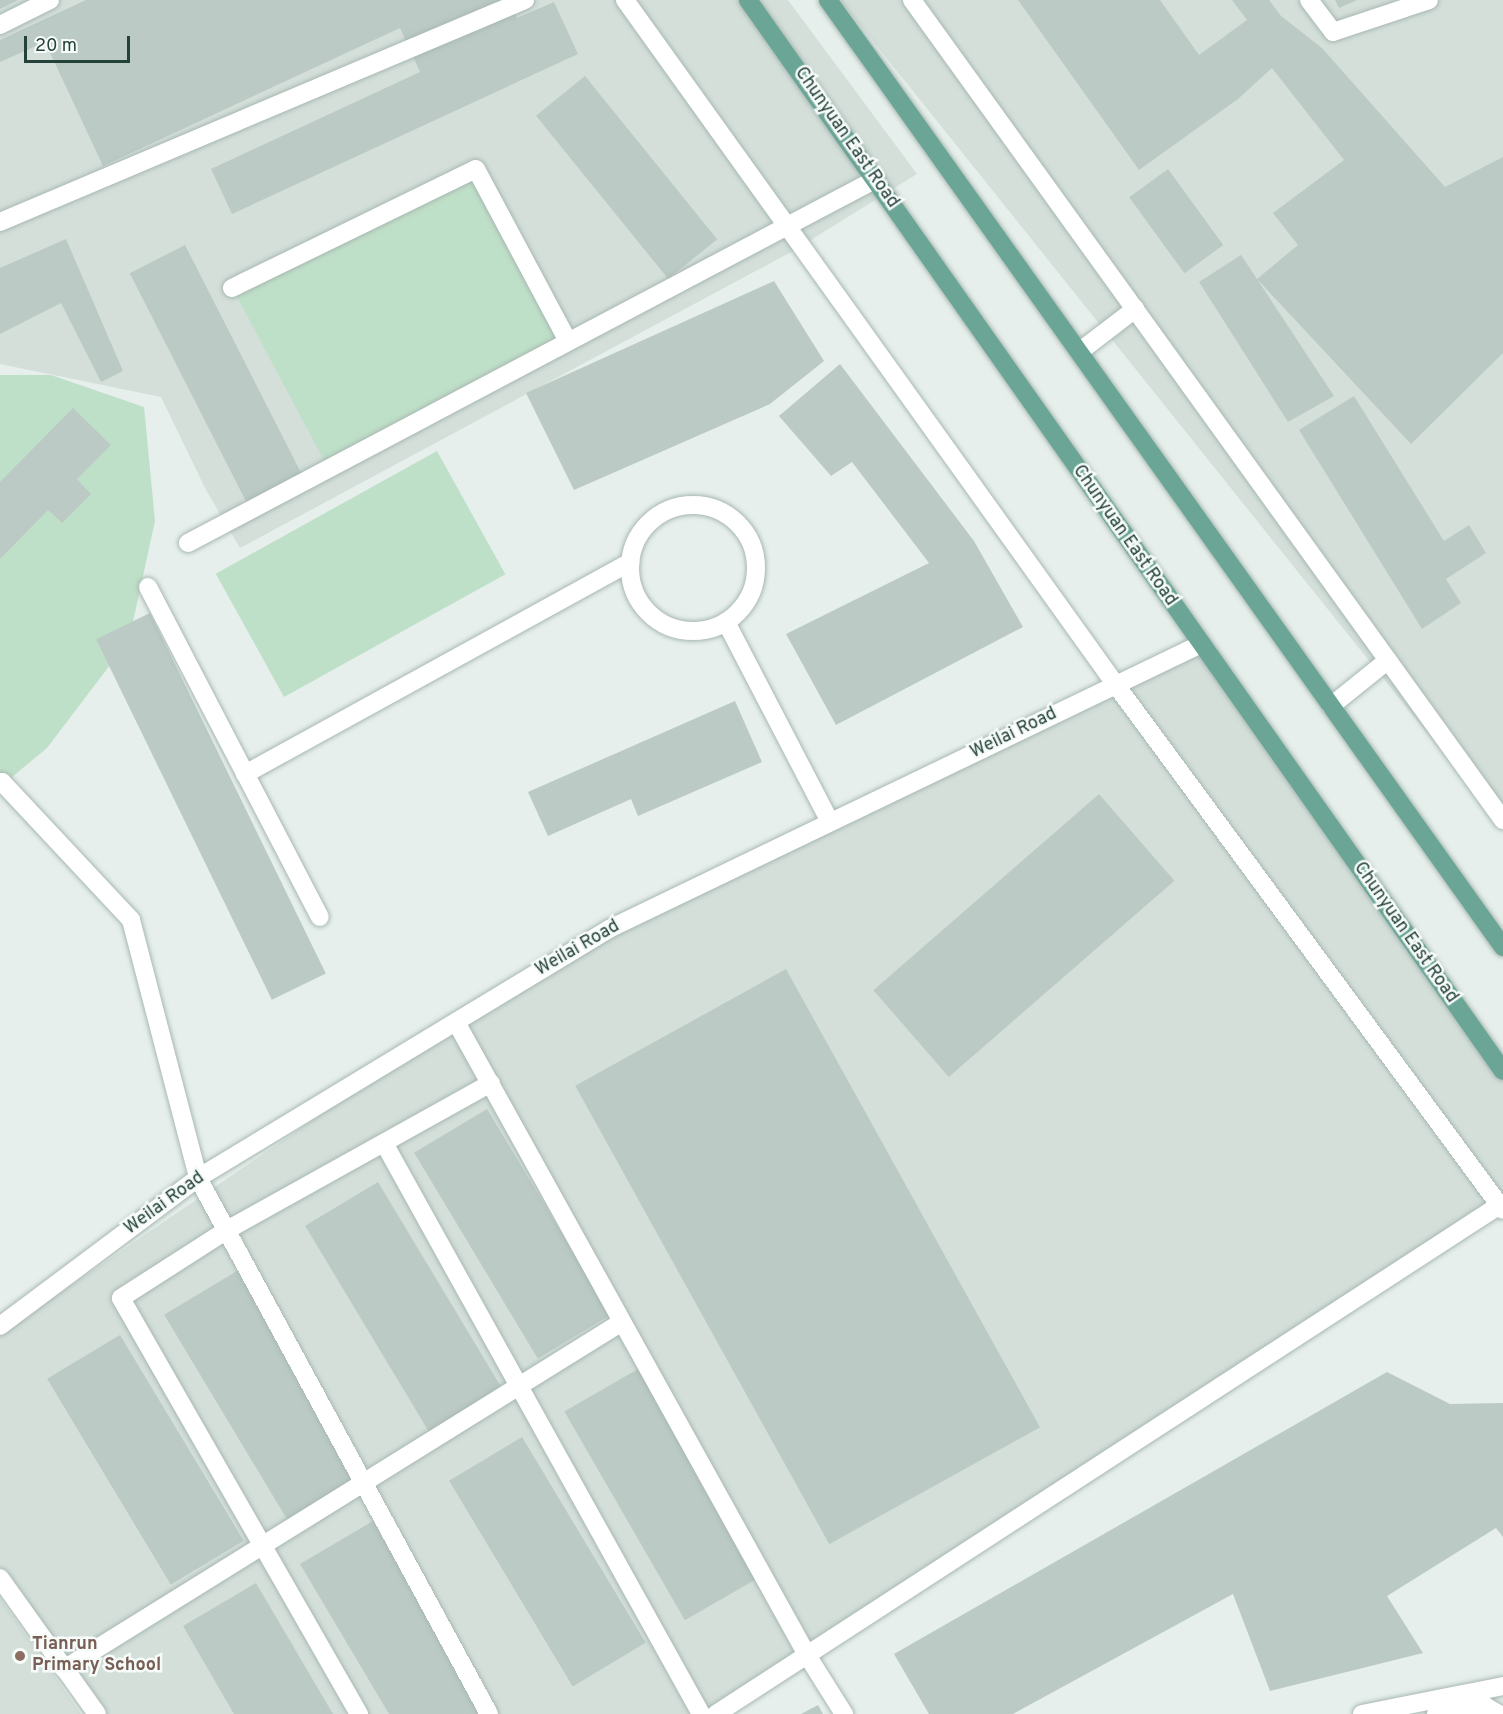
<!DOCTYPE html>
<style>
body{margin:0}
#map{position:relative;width:1503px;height:1714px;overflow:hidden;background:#e6efeb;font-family:Overpass,sans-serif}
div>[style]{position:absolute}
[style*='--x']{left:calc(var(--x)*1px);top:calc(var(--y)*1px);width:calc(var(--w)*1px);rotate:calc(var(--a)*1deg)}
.built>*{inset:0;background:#d4dfda}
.green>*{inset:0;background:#bfe0c8;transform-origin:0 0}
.building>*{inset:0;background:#bbcac4;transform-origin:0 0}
.roads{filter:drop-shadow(0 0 2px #a8b8b2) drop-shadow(0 0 2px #a8b8b2)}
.minor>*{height:18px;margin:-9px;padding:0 9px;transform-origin:9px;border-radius:9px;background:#fff}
.minor>.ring{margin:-9px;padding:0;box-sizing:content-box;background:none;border:18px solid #fff;border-radius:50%}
.major>*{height:18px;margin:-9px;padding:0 9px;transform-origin:9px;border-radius:9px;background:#6aa596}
.dots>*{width:16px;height:16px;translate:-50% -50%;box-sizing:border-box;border:3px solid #f7fbf9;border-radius:50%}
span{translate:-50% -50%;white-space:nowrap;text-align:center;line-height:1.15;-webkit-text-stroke:5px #f7fbf9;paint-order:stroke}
.street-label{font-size:18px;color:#24423a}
.education-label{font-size:18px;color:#785e54;font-weight:700}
.left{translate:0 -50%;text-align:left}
.scale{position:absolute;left:24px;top:36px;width:106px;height:27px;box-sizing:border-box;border:3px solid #24423a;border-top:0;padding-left:8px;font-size:18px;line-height:21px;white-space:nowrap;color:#24423a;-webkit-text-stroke:4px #f7fbf9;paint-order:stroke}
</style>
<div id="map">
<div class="built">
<i style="clip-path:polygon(0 0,788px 0,917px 174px,793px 251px,240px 548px,206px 490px,161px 397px,0 364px)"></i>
<i style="clip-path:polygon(840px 0,1503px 0,1503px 828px,1097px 321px)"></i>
<i style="clip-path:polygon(1199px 645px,1503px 1071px,1503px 1202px,715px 1714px,97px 1714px,0 1578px,0 1334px,456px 1022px,609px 929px)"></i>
<i style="clip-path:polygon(0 1598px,81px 1714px,0 1714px)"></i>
</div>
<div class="green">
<i style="left:476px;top:169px;width:195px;height:271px;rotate:62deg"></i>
<i style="clip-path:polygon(0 375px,51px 375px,144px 407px,155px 521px,129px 640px,47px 748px,0 787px)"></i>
<i style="left:437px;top:451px;width:141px;height:253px;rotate:61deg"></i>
</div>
<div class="building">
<i style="clip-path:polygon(0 0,18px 0,0 9px)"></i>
<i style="clip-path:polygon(86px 0,509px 0,517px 18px,554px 2px,578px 54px,232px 214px,211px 169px,420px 72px,400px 28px,103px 166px,45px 42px,0 62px,0 40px)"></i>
<i style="clip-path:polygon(1018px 0,1160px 0,1199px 55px,1247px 20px,1232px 0,1269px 0,1281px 16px,1322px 48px,1445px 187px,1503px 157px,1503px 353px,1411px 444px,1257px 279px,1334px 396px,1288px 422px,1199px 282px,1241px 255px,1257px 279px,1298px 245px,1273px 213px,1344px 160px,1272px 68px,1238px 99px,1139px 170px)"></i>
<i style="clip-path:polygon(1335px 0,1357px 0,1339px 8px)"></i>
<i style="left:585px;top:76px;width:210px;height:63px;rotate:51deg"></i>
<i style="left:1168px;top:169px;width:94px;height:48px;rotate:54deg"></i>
<i style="clip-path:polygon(66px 239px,123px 371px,101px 382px,61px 303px,0 334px,0 268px)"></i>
<i style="left:185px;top:245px;width:261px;height:62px;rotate:63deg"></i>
<i style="clip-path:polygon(774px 281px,824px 361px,770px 404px,574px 490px,526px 393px)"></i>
<i style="clip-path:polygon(840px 364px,974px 541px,1023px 627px,836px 725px,786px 634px,929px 563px,852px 462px,831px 476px,779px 416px)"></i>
<i style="clip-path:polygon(1354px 396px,1444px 541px,1469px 525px,1486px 553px,1446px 579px,1461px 603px,1422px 629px,1299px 430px)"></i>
<i style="clip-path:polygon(73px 408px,111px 445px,77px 479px,91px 494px,62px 523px,48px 510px,0 559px,0 482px)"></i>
<i style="left:150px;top:613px;width:401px;height:60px;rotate:64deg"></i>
<i style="clip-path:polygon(735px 701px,762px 762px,638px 816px,631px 799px,548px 836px,528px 792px)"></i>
<i style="left:1099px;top:794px;width:115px;height:299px;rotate:49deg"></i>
<i style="left:786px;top:969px;width:524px;height:241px;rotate:61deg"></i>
<i style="left:487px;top:1109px;width:240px;height:85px;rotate:59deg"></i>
<i style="left:378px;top:1182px;width:240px;height:85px;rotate:59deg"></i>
<i style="left:237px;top:1271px;width:240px;height:85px;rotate:59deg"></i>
<i style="left:120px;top:1335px;width:240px;height:85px;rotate:59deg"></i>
<i style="left:638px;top:1369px;width:241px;height:85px;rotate:60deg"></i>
<i style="clip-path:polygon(1387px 1372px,1450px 1404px,1503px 1403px,1503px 1537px,1496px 1528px,1387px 1596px,1423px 1653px,1270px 1691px,1233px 1594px,1013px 1714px,929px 1714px,894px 1654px)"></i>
<i style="left:522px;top:1437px;width:240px;height:85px;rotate:59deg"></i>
<i style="clip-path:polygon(373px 1521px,487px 1714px,389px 1714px,300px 1564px)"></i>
<i style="clip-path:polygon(256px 1583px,333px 1714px,234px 1714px,183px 1626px)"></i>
<i style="clip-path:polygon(818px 1705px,823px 1714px,801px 1714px)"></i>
</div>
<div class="roads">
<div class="minor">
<i style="--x:625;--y:0;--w:843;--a:54.37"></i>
<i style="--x:1116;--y:685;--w:652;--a:53.6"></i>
<i style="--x:912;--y:0;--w:1011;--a:54.22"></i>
<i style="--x:1309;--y:0;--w:40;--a:53"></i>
<i style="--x:1333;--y:32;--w:101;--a:-18.4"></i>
<i style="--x:0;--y:25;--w:56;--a:-26.6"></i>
<i style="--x:0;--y:222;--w:570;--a:-22.92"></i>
<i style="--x:232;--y:288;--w:271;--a:-26"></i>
<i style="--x:476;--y:169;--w:195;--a:61.9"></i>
<i style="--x:1079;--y:352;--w:71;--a:-37.5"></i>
<i class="ring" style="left:630px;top:505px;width:108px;height:108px"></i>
<i style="--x:188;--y:543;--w:778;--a:-27.88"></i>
<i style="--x:148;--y:587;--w:372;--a:62.5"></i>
<i style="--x:726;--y:622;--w:225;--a:62.5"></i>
<i style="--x:1331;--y:706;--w:73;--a:-38.9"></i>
<i style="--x:245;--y:774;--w:440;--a:-28.8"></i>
<i style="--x:0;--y:784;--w:3;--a:-45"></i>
<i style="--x:2;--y:782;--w:189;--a:46.9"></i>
<i style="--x:131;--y:920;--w:267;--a:75.4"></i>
<i style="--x:198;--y:1178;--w:610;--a:61.5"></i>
<i style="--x:456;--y:1022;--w:724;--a:60.99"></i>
<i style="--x:807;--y:1655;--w:70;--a:57.9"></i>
<i style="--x:384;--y:1143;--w:653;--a:60.96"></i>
<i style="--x:0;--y:1326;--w:247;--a:-36.8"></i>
<i style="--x:198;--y:1178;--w:481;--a:-31.2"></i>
<i style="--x:609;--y:929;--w:655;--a:-25.7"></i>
<i style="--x:0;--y:1578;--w:167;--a:54.5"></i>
<i style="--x:64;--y:1669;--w:657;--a:-31.88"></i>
<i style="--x:359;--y:1714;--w:479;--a:-119.8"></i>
<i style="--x:121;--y:1298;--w:126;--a:-32.7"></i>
<i style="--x:227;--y:1230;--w:302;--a:-29.1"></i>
<i style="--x:716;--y:1714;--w:938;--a:-33"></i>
<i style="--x:1362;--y:1714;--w:144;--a:-11.2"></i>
<i style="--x:1436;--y:1714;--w:50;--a:-9.3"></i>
<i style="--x:1485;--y:1706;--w:16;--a:30"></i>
</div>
<div class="major">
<i style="--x:748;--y:0;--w:1310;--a:54.82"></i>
<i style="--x:828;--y:0;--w:1163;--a:54.52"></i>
</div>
</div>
<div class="dots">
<i style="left:20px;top:1656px;background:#8d6e63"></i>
</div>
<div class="street-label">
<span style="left:846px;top:138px;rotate:55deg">Chunyuan East Road</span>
<span style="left:1124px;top:536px;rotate:55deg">Chunyuan East Road</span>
<span style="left:1014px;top:734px;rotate:-26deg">Weilai Road</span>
<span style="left:1405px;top:933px;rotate:55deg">Chunyuan East Road</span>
<span style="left:578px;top:949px;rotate:-30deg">Weilai Road</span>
<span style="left:165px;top:1204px;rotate:-36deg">Weilai Road</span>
</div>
<div class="education-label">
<span class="left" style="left:32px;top:1656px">Tianrun<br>Primary School</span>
</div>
<div class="scale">20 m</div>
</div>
